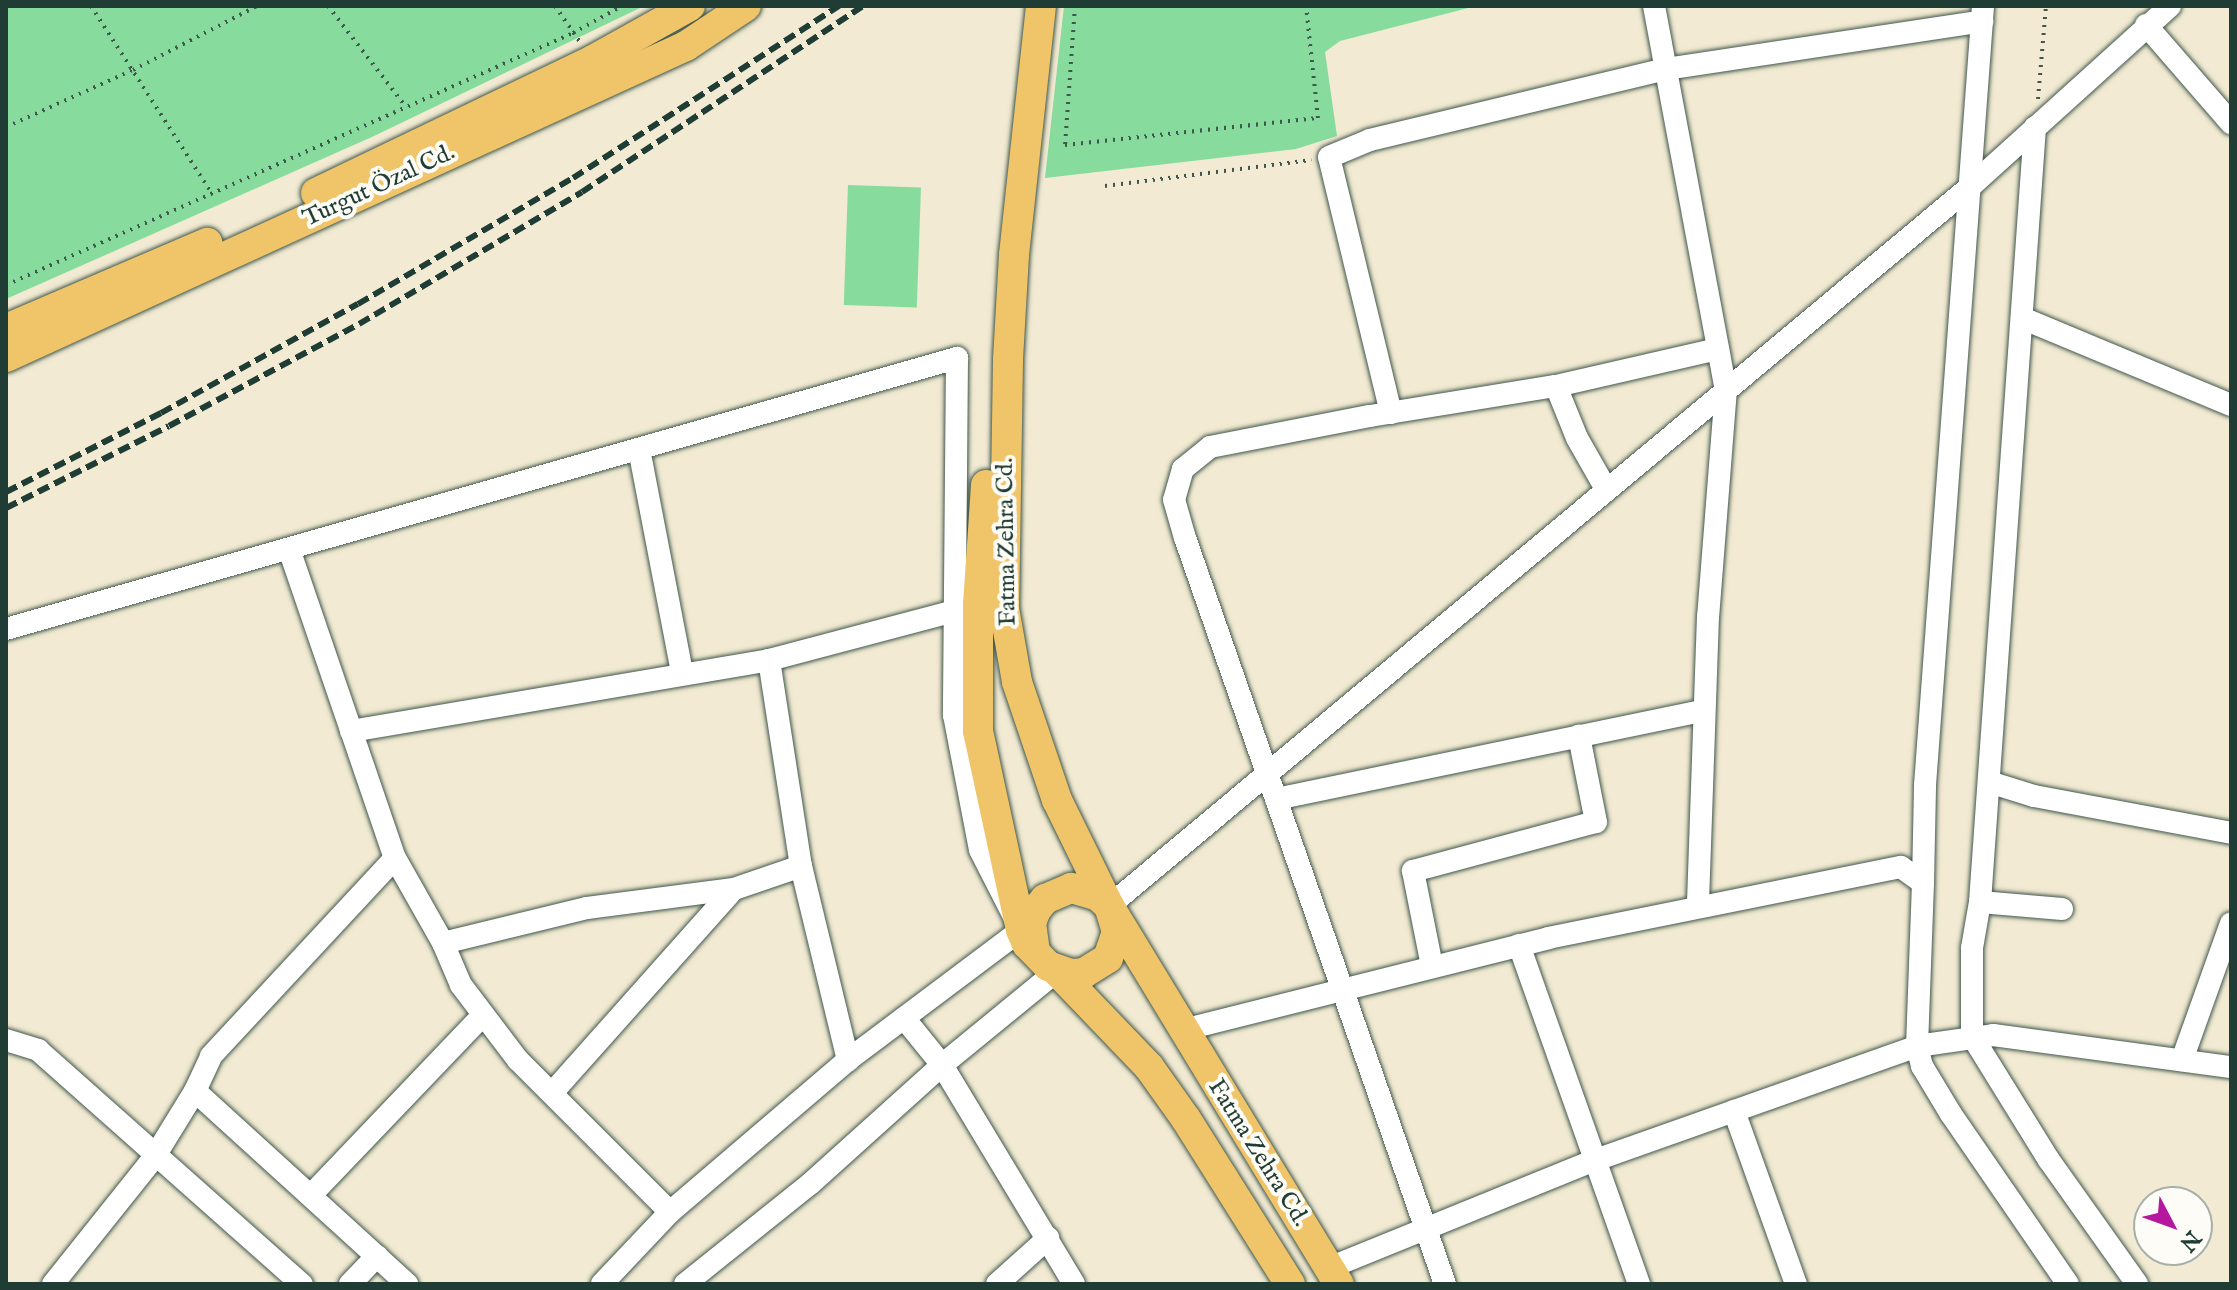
<!DOCTYPE html>
<meta charset="utf-8">
<style>
body{margin:0}
#map{position:relative;width:2237px;height:1290px;overflow:hidden;background:#f2ead2;font-family:"IM FELL English",serif}
div>[style]{position:absolute}
[style*='--x']{left:calc(var(--x)*1px);top:calc(var(--y)*1px);width:calc(var(--w)*1px);rotate:calc(var(--a)*1deg)}
.green>*{inset:0;background:#86db9d;transform-origin:0 0}
.path>*{height:4px;margin-top:-2px;transform-origin:0;background:repeating-linear-gradient(90deg,#3f574c 0 2px,transparent 0 8px)}
.roads{filter:drop-shadow(0 0 2px #3f574c) drop-shadow(0 0 2px #3f574c)}
.minor>*{height:22px;margin:-11px;padding:0 11px;transform-origin:11px;border-radius:11px;background:#fff}
.major>*{height:30px;margin:-15px;padding:0 15px;transform-origin:15px;border-radius:15px;background:#f0c469}
.rail>*{height:6px;margin-top:-3px;transform-origin:0;background:repeating-linear-gradient(90deg,#1f3d34 0 12px,transparent 0 18px)}
span{translate:-50% -50%;white-space:nowrap;text-align:center;line-height:1.15;-webkit-text-stroke:8px #fdfcf7;paint-order:stroke}
.street-label{font-size:24px;color:#1f3d34}
.frame{position:absolute;inset:0;border:8px solid #1f3d34;pointer-events:none}
.north{position:absolute;left:2133px;top:1186px;width:80px;height:80px;box-sizing:border-box;background:#fdfcf7;border:2px solid #a4b0a9;border-radius:50%;rotate:131deg;font-size:22px;font-weight:700;line-height:32px;text-align:center;color:#1f3d34}
.north::after{content:'';display:block;margin:auto;width:28px;height:36px;background:#b5179e;clip-path:polygon(50% 0,100% 100%,50% 72%,0 100%)}
</style>
<div id="map">
<div class="green">
<i style="clip-path:polygon(6px 6px,644px 6px,374px 136px,6px 299px)"></i>
<i style="clip-path:polygon(1064px 6px,1476px 6px,1340px 41px,1325px 52px,1337px 136px,1296px 149px,1045px 178px)"></i>
<i style="left:848px;top:185px;width:73px;height:120px;rotate:2deg"></i>
</div>
<div class="path">
<i style="--x:91;--y:6;--w:224;--a:57.2"></i>
<i style="--x:328;--y:6;--w:128;--a:52.3"></i>
<i style="--x:555;--y:6;--w:44;--a:55.2"></i>
<i style="--x:1075;--y:6;--w:139;--a:94.1"></i>
<i style="--x:1065;--y:145;--w:254;--a:-6.1"></i>
<i style="--x:1318;--y:118;--w:113;--a:-96.1"></i>
<i style="--x:2038;--y:99;--w:93;--a:-85.1"></i>
<i style="--x:6;--y:127;--w:139;--a:-24.2"></i>
<i style="--x:133;--y:70;--w:140;--a:-27.3"></i>
<i style="--x:1105;--y:186;--w:208;--a:-7.2"></i>
<i style="--x:6;--y:285;--w:620;--a:-23.96"></i>
<i style="--x:573;--y:33;--w:56;--a:-28.9"></i>
</div>
<div class="roads">
<div class="minor">
<i style="--x:1654;--y:6;--w:390;--a:79.4"></i>
<i style="--x:1726;--y:389;--w:228;--a:94.5"></i>
<i style="--x:1708;--y:616;--w:290;--a:92"></i>
<i style="--x:2146;--y:25;--w:130;--a:49.1"></i>
<i style="--x:2022;--y:318;--w:226;--a:22.6"></i>
<i style="--x:1556;--y:386;--w:56;--a:68"></i>
<i style="--x:1577;--y:438;--w:59;--a:60.4"></i>
<i style="--x:1391;--y:413;--w:263;--a:-103.6"></i>
<i style="--x:1329;--y:157;--w:44;--a:-22.5"></i>
<i style="--x:1370;--y:140;--w:304;--a:-13.5"></i>
<i style="--x:1666;--y:69;--w:320;--a:-8.6"></i>
<i style="--x:639;--y:449;--w:228;--a:79.1"></i>
<i style="--x:289;--y:549;--w:327;--a:71.1"></i>
<i style="--x:395;--y:858;--w:98;--a:60.5"></i>
<i style="--x:443;--y:943;--w:46;--a:66.8"></i>
<i style="--x:461;--y:985;--w:94;--a:52.8"></i>
<i style="--x:518;--y:1060;--w:215;--a:45"></i>
<i style="--x:6;--y:629;--w:989;--a:-15.91"></i>
<i style="--x:957;--y:358;--w:357;--a:90.5"></i>
<i style="--x:954;--y:715;--w:137;--a:79.1"></i>
<i style="--x:980;--y:850;--w:90;--a:62.9"></i>
<i style="--x:1021;--y:930;--w:216;--a:143.1"></i>
<i style="--x:848;--y:1060;--w:234;--a:139.5"></i>
<i style="--x:670;--y:1212;--w:99;--a:133.4"></i>
<i style="--x:769;--y:660;--w:208;--a:81.2"></i>
<i style="--x:801;--y:866;--w:200;--a:76.4"></i>
<i style="--x:351;--y:731;--w:424;--a:-9.6"></i>
<i style="--x:769;--y:660;--w:191;--a:-14.8"></i>
<i style="--x:1989;--y:782;--w:47;--a:17.3"></i>
<i style="--x:2034;--y:796;--w:200;--a:10.6"></i>
<i style="--x:1276;--y:799;--w:437;--a:-11.7"></i>
<i style="--x:1923;--y:883;--w:98;--a:-88.8"></i>
<i style="--x:1925;--y:785;--w:781;--a:-85.74"></i>
<i style="--x:1980;--y:902;--w:777;--a:-85.94"></i>
<i style="--x:1109;--y:906;--w:1123;--a:-39.87"></i>
<i style="--x:1971;--y:186;--w:268;--a:-42.1"></i>
<i style="--x:2062;--y:909;--w:82;--a:-175.1"></i>
<i style="--x:1980;--y:902;--w:47;--a:99.9"></i>
<i style="--x:1972;--y:948;--w:88;--a:90"></i>
<i style="--x:1972;--y:1036;--w:146;--a:58.2"></i>
<i style="--x:2049;--y:1160;--w:152;--a:54.6"></i>
<i style="--x:443;--y:943;--w:148;--a:-13.7"></i>
<i style="--x:587;--y:908;--w:148;--a:-7.4"></i>
<i style="--x:734;--y:889;--w:71;--a:-18.9"></i>
<i style="--x:1519;--y:945;--w:360;--a:70.5"></i>
<i style="--x:1432;--y:966;--w:97;--a:-101.3"></i>
<i style="--x:1413;--y:871;--w:189;--a:-15"></i>
<i style="--x:1596;--y:822;--w:88;--a:-101.2"></i>
<i style="--x:904;--y:1018;--w:60;--a:51"></i>
<i style="--x:942;--y:1065;--w:256;--a:58.9"></i>
<i style="--x:1183;--y:1030;--w:376;--a:-14.1"></i>
<i style="--x:1548;--y:938;--w:360;--a:-11.4"></i>
<i style="--x:1901;--y:867;--w:27;--a:36"></i>
<i style="--x:1923;--y:883;--w:163;--a:92.1"></i>
<i style="--x:1917;--y:1046;--w:21;--a:76"></i>
<i style="--x:1922;--y:1066;--w:56;--a:58.9"></i>
<i style="--x:1951;--y:1114;--w:206;--a:55.5"></i>
<i style="--x:6;--y:1040;--w:34;--a:17"></i>
<i style="--x:38;--y:1050;--w:353;--a:41.6"></i>
<i style="--x:2182;--y:1060;--w:145;--a:-70.3"></i>
<i style="--x:195;--y:1091;--w:287;--a:42.3"></i>
<i style="--x:552;--y:1093;--w:273;--a:-48.3"></i>
<i style="--x:1734;--y:1111;--w:184;--a:70.3"></i>
<i style="--x:312;--y:1194;--w:246;--a:-46.3"></i>
<i style="--x:1329;--y:1268;--w:285;--a:-22.1"></i>
<i style="--x:1593;--y:1161;--w:344;--a:-19.5"></i>
<i style="--x:1917;--y:1046;--w:77;--a:-8.2"></i>
<i style="--x:1993;--y:1035;--w:240;--a:7.7"></i>
<i style="--x:53;--y:1284;--w:164;--a:-51.4"></i>
<i style="--x:155;--y:1156;--w:76;--a:-58.4"></i>
<i style="--x:195;--y:1091;--w:38;--a:-65"></i>
<i style="--x:211;--y:1056;--w:270;--a:-47.1"></i>
<i style="--x:350;--y:1284;--w:39;--a:-46"></i>
<i style="--x:685;--y:1284;--w:160;--a:-38.7"></i>
<i style="--x:810;--y:1184;--w:178;--a:-42"></i>
<i style="--x:942;--y:1065;--w:149;--a:-39.3"></i>
<i style="--x:997;--y:1284;--w:69;--a:-42"></i>
<i style="--x:1445;--y:1284;--w:790;--a:-109.21"></i>
<i style="--x:1185;--y:538;--w:40;--a:-106"></i>
<i style="--x:1174;--y:500;--w:32;--a:-74"></i>
<i style="--x:1183;--y:469;--w:35;--a:-39"></i>
<i style="--x:1210;--y:447;--w:163;--a:-11"></i>
<i style="--x:1370;--y:416;--w:188;--a:-9.2"></i>
<i style="--x:1556;--y:386;--w:166;--a:-12.9"></i>
</div>
<div class="major">
<i style="--x:1041;--y:6;--w:250;--a:96.2"></i>
<i style="--x:1014;--y:255;--w:105;--a:93.3"></i>
<i style="--x:1008;--y:360;--w:248;--a:90.9"></i>
<i style="--x:1004;--y:608;--w:75;--a:80"></i>
<i style="--x:1017;--y:682;--w:125;--a:71.3"></i>
<i style="--x:1057;--y:800;--w:118;--a:63.9"></i>
<i style="--x:1109;--y:906;--w:442;--a:58.7"></i>
<i style="--x:316;--y:193;--w:307;--a:-25.6"></i>
<i style="--x:593;--y:60;--w:111;--a:-29.1"></i>
<i style="--x:6;--y:329;--w:219;--a:-23.2"></i>
<i style="--x:6;--y:357;--w:748;--a:-24.58"></i>
<i style="--x:686;--y:46;--w:72;--a:-33.7"></i>
<i style="--x:986;--y:485;--w:119;--a:93.8"></i>
<i style="--x:978;--y:604;--w:127;--a:90"></i>
<i style="--x:978;--y:731;--w:204;--a:77.8"></i>
<i style="--x:1021;--y:930;--w:15;--a:67"></i>
<i style="--x:1027;--y:944;--w:30;--a:46"></i>
<i style="--x:1048;--y:966;--w:24;--a:19"></i>
<i style="--x:1071;--y:974;--w:13;--a:-4"></i>
<i style="--x:1084;--y:973;--w:28;--a:-32"></i>
<i style="--x:1108;--y:958;--w:28;--a:-71"></i>
<i style="--x:1117;--y:932;--w:27;--a:-107"></i>
<i style="--x:1109;--y:906;--w:15;--a:-138"></i>
<i style="--x:1098;--y:896;--w:28;--a:-163"></i>
<i style="--x:1071;--y:888;--w:28;--a:157"></i>
<i style="--x:1045;--y:899;--w:14;--a:129"></i>
<i style="--x:1036;--y:910;--w:14;--a:111"></i>
<i style="--x:1031;--y:923;--w:28;--a:82"></i>
<i style="--x:1057;--y:971;--w:133;--a:46.2"></i>
<i style="--x:1149;--y:1067;--w:64;--a:54.6"></i>
<i style="--x:1186;--y:1119;--w:195;--a:57.8"></i>
</div>
</div>
<div class="rail">
<i style="--x:6;--y:492;--w:174;--a:-27"></i>
<i style="--x:161;--y:413;--w:225;--a:-29"></i>
<i style="--x:358;--y:304;--w:249;--a:-30.4"></i>
<i style="--x:573;--y:178;--w:317;--a:-32.9"></i>
<i style="--x:6;--y:508;--w:182;--a:-26.7"></i>
<i style="--x:169;--y:426;--w:216;--a:-28.2"></i>
<i style="--x:359;--y:324;--w:259;--a:-30.6"></i>
<i style="--x:582;--y:192;--w:337;--a:-33.5"></i>
</div>
<div class="street-label">
<span style="left:379px;top:186px;rotate:-25deg">Turgut Özal Cd.</span>
<span style="left:1007px;top:542px;rotate:-91deg">Fatma Zehra Cd.</span>
<span style="left:1258px;top:1153px;rotate:58deg">Fatma Zehra Cd.</span>
</div>
<div class="frame"></div>
<div class="north">N</div>
</div>
